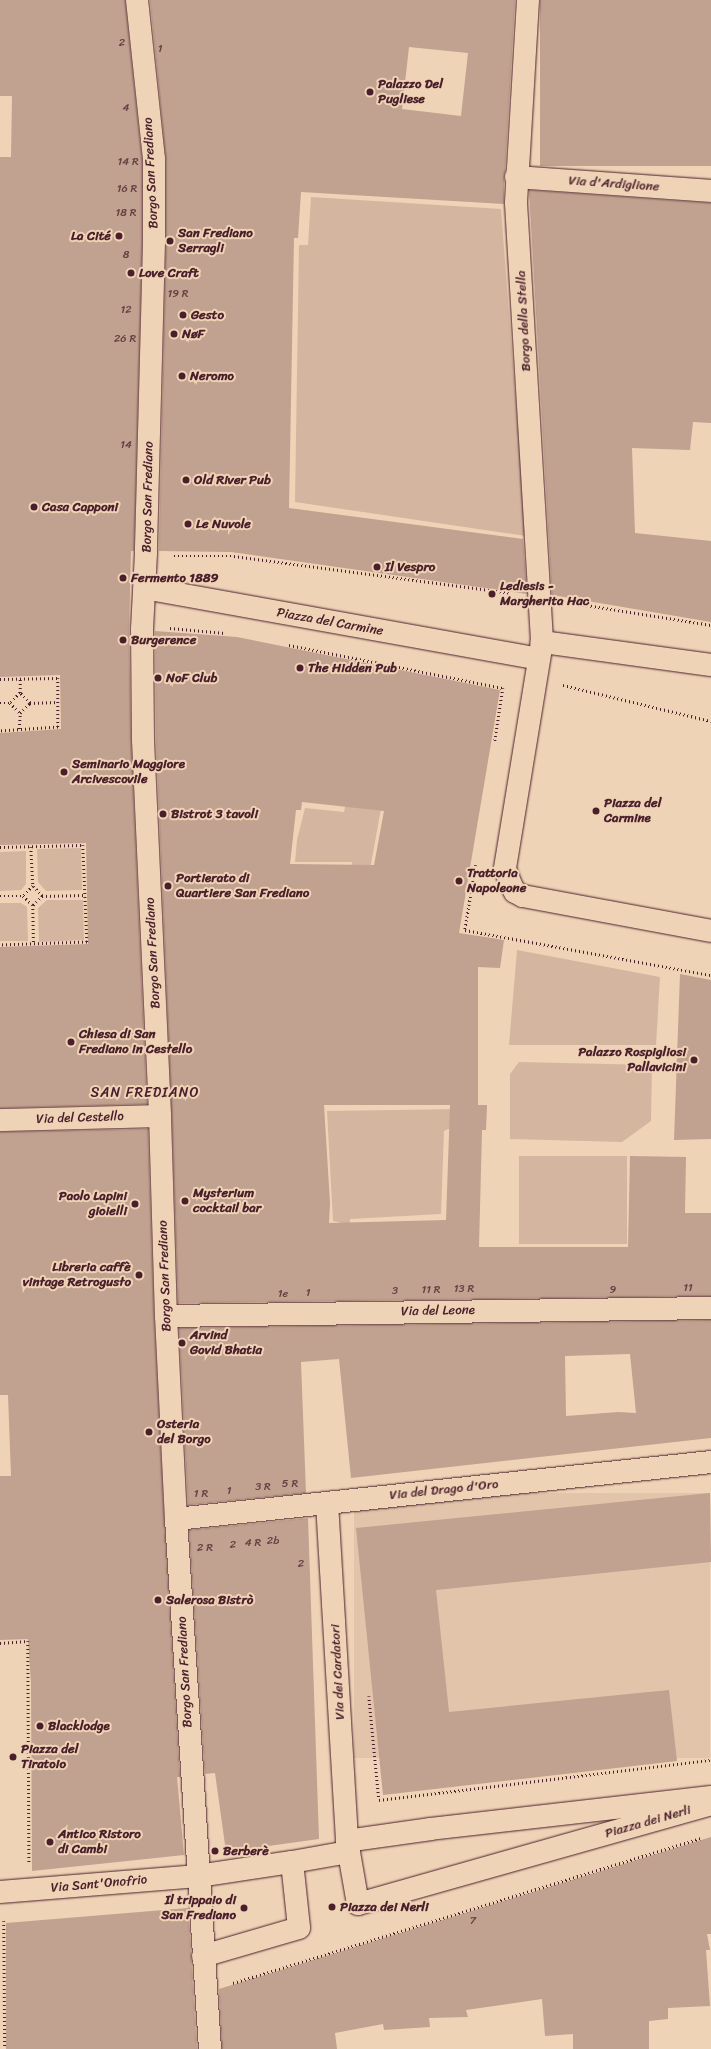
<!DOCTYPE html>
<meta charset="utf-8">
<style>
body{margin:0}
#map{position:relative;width:711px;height:2049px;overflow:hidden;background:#efd3b6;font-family:Sriracha,sans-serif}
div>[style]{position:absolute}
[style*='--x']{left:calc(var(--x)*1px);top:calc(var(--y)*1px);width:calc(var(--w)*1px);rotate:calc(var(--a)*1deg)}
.built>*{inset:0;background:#e1c4aa;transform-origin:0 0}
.green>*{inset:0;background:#d4b5a0;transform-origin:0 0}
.building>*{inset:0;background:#c1a18f;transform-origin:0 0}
.path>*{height:2.5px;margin-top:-1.25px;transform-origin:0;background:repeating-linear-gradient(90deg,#4a1f2b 0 1px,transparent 0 4px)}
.roads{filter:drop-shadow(0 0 1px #4a1f2b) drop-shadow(0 0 1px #4a1f2b)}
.street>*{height:22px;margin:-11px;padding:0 11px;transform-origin:11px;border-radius:11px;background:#efd3b6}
.dots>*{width:11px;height:11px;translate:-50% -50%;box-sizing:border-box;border:2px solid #efd3b6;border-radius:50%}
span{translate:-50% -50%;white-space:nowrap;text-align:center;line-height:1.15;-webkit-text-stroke:4px #efd3b6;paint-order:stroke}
.number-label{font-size:11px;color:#684044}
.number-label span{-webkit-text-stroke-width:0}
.poi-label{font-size:13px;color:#4a1f2b;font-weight:700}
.left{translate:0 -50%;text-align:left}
.right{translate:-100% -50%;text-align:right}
.street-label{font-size:13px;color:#4a1f2b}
.neighbourhood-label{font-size:14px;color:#4a1f2b;letter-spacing:1px}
</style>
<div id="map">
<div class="built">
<i style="left:710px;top:1493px;width:265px;height:356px;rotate:90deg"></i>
</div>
<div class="green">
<i style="clip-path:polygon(311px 197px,501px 209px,526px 536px,295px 502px,299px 245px,308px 245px)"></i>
<i style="clip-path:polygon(347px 797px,382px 803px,369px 875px,354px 874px,352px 862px,295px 862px,297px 840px,305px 808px,344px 812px)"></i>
<i style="clip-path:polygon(81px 848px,82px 890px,46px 891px,38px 882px,37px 849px)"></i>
<i style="clip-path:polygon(26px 851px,26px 884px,21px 890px,0 891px,0 852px)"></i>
<i style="clip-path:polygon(47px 900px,83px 900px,84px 940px,39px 942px,38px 908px)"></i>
<i style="clip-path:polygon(0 903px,21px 903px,27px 907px,28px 941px,0 941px)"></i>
<i style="clip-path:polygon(517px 950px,660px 977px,656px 1045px,509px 1045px)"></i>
<i style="clip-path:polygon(519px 1062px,652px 1065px,651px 1121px,622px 1142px,510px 1139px,510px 1074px)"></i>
<i style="clip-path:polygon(463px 1109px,464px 1127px,448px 1129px,444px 1131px,441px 1214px,350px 1219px,350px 1238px,341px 1236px,339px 1222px,333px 1221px,327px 1111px)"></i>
<i style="left:519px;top:1156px;width:108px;height:88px"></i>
</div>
<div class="building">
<i style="clip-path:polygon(0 0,125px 0,142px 160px,142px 242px,134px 551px,131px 551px,129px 629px,131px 741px,147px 1104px,0 1108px,0 947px,88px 944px,86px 843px,0 845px,0 733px,61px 729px,60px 675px,0 677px,0 157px,11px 157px,12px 96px,0 96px)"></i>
<i style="clip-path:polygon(evenodd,150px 0,515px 0,505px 171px,504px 176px,504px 204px,301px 192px,298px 238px,294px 238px,289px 508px,523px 539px,527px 594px,231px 552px,159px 551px,166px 242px,166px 159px,150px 0,409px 47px,468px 53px,461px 116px,402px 109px,409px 47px)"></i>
<i style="left:540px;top:0;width:171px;height:166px"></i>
<i style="clip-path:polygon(529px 190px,711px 203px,711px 423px,693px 422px,690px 450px,632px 448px,635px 533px,711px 541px,711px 622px,552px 595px)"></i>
<i style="clip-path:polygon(evenodd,155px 631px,237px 637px,500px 690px,459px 933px,504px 940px,500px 968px,478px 967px,478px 1105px,487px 1105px,486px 1130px,482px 1130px,479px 1247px,628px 1247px,630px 1156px,686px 1157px,685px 1213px,711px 1213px,711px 1296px,178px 1303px,172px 1115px,156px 740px,155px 631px,302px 802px,384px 811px,374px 865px,290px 864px,296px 810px,301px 810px,302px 802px,155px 631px,324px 1105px,450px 1105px,446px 1220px,329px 1223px,330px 1203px,324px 1105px)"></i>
<i style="clip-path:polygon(680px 974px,711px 980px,711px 1139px,674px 1140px)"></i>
<i style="clip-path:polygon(148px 1129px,154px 1317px,164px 1520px,180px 1777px,177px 1777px,184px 1855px,32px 1871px,31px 1683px,28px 1639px,0 1640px,0 1476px,11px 1476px,8px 1395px,0 1395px,0 1132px)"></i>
<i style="clip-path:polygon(evenodd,711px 1320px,711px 1438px,351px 1478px,339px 1359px,301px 1362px,306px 1493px,188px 1505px,179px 1328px,711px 1320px,630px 1354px,636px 1413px,618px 1412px,566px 1416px,565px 1356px,630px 1354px)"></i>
<i style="clip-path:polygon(710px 1493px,711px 1562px,436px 1590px,449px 1712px,669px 1690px,677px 1761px,383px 1795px,356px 1528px)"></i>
<i style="clip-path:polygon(308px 1518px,319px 1839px,226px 1852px,215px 1773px,205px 1774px,189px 1530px)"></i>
<i style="clip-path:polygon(711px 1837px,711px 1934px,707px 1934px,710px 1950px,706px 1950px,710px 2006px,668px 2008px,668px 2019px,649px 2021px,649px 2049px,573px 2049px,573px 2034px,545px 2036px,542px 1999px,466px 2010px,468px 2017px,429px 2018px,430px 2027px,384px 2030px,383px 2024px,335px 2033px,337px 2049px,222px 2049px,219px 1989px)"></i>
<i style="clip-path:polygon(188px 1908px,197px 2049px,6px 2049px,6px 1923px)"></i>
</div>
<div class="path">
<i style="--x:174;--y:556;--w:60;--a:0"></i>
<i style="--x:234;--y:556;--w:279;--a:7.6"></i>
<i style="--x:567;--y:602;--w:146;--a:9.1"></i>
<i style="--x:170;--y:628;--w:55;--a:5.2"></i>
<i style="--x:289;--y:645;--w:218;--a:11.4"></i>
<i style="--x:503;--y:688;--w:54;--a:98.6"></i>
<i style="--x:0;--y:679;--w:58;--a:-1"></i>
<i style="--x:58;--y:678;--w:49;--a:90"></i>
<i style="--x:58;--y:727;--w:58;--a:176.1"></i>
<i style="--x:563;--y:685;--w:152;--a:13.7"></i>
<i style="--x:20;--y:693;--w:14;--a:-90"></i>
<i style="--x:0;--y:703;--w:9;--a:0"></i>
<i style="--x:30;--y:703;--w:28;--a:-2"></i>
<i style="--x:19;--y:729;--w:16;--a:-86"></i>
<i style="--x:20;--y:713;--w:14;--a:-45"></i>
<i style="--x:30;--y:703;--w:14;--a:-135"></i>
<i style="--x:20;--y:693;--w:14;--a:135"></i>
<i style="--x:10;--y:703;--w:14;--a:45"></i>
<i style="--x:0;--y:847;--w:83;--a:-1.4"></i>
<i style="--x:83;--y:845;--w:97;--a:87.6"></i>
<i style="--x:87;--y:942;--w:87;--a:178"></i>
<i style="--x:31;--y:847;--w:39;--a:87"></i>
<i style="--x:476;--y:865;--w:66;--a:99.6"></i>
<i style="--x:465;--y:930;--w:250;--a:10.4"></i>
<i style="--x:0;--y:896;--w:23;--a:0"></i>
<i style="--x:23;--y:896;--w:13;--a:42"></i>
<i style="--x:33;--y:905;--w:13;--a:-45"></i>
<i style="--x:42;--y:896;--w:13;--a:-132"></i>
<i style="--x:33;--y:886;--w:14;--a:135"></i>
<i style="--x:42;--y:896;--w:43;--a:-1.3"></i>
<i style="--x:33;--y:905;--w:39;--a:89"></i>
<i style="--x:0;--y:1643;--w:28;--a:-4"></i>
<i style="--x:28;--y:1641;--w:221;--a:89.7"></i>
<i style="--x:369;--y:1696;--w:104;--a:84.5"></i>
<i style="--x:379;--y:1800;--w:334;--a:-6.9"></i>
<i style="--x:4;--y:1921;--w:128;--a:89.6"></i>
<i style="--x:233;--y:1983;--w:491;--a:-17.2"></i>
</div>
<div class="roads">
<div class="street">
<i style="--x:137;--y:0;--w:160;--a:83.9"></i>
<i style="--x:154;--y:159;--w:83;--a:90"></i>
<i style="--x:154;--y:242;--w:311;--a:91.5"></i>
<i style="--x:146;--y:553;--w:76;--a:93"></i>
<i style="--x:142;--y:629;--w:111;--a:89.5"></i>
<i style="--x:143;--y:740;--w:376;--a:87.4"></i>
<i style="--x:160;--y:1116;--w:200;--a:88.3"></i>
<i style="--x:166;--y:1316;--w:203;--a:87.2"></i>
<i style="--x:176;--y:1519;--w:531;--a:86.33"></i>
<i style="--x:528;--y:0;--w:203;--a:93.4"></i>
<i style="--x:516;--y:203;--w:440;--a:86.6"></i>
<i style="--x:516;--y:177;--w:196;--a:4.1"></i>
<i style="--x:145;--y:588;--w:400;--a:10.2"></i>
<i style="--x:711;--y:665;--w:171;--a:-172.2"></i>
<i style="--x:542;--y:642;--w:230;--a:99.3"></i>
<i style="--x:505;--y:869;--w:17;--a:69"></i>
<i style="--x:511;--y:885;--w:8;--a:60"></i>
<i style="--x:515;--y:892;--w:9;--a:27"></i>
<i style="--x:523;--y:896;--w:191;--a:10.5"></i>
<i style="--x:0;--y:1120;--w:160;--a:-1.4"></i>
<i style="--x:166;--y:1316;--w:545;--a:-0.84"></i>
<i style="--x:327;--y:1503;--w:339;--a:86.6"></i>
<i style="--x:176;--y:1519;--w:538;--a:-6.08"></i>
<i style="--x:711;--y:1797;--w:282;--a:173.5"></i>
<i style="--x:431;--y:1829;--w:85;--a:171.9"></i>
<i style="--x:347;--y:1841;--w:64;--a:80.1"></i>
<i style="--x:358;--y:1904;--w:367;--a:-15.8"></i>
<i style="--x:292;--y:1862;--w:58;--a:-10"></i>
<i style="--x:0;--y:1892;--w:199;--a:-4.6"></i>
<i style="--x:198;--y:1876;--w:95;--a:-8.5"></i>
<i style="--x:292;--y:1862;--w:66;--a:83.9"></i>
<i style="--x:299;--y:1928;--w:100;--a:163.7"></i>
</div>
</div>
<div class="dots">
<i style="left:370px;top:92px;background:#4a1f2b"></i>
<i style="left:119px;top:236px;background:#4a1f2b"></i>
<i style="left:170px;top:241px;background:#4a1f2b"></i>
<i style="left:131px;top:273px;background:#4a1f2b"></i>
<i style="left:183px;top:315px;background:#4a1f2b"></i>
<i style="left:174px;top:334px;background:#4a1f2b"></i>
<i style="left:182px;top:376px;background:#4a1f2b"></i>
<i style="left:186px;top:480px;background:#4a1f2b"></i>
<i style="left:34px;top:507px;background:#4a1f2b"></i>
<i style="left:188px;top:524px;background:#4a1f2b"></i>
<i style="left:377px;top:567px;background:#4a1f2b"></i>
<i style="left:123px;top:578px;background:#4a1f2b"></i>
<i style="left:492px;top:594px;background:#4a1f2b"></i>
<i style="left:123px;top:640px;background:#4a1f2b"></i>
<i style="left:300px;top:668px;background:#4a1f2b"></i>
<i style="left:158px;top:678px;background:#4a1f2b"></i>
<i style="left:64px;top:772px;background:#4a1f2b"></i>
<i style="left:596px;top:811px;background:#4a1f2b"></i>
<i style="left:163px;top:814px;background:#4a1f2b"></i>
<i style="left:459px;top:881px;background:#4a1f2b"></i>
<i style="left:168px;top:886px;background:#4a1f2b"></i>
<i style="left:71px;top:1042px;background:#4a1f2b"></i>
<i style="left:694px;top:1060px;background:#4a1f2b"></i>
<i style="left:185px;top:1201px;background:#4a1f2b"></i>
<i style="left:135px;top:1204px;background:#4a1f2b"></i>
<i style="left:139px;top:1275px;background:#4a1f2b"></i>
<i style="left:182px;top:1343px;background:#4a1f2b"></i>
<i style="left:149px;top:1432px;background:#4a1f2b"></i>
<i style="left:158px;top:1600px;background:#4a1f2b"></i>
<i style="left:40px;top:1726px;background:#4a1f2b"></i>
<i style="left:13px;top:1757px;background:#4a1f2b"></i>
<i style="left:50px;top:1842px;background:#4a1f2b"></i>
<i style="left:215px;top:1851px;background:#4a1f2b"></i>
<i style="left:332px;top:1907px;background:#4a1f2b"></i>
<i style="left:244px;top:1908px;background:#4a1f2b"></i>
</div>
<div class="number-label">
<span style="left:122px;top:43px">2</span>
<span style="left:160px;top:49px">1</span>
<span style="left:126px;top:108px">4</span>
<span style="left:128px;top:162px">14 R</span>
<span style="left:127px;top:189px">16 R</span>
<span style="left:126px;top:213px">18 R</span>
<span style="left:126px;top:255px">8</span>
<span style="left:178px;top:294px">19 R</span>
<span style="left:126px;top:310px">12</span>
<span style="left:125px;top:339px">26 R</span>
<span style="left:126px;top:445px">14</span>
<span style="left:688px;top:1288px">11</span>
<span style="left:464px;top:1289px">13 R</span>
<span style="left:431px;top:1290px">11 R</span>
<span style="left:613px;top:1290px">9</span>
<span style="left:395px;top:1291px">3</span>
<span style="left:308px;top:1293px">1</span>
<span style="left:283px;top:1294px">1e</span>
<span style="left:290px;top:1484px">5 R</span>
<span style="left:263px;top:1487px">3 R</span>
<span style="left:229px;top:1491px">1</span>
<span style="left:201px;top:1494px">1 R</span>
<span style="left:273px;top:1541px">2b</span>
<span style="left:253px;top:1543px">4 R</span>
<span style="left:233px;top:1545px">2</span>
<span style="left:205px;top:1548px">2 R</span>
<span style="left:301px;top:1564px">2</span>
<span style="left:473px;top:1921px">7</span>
</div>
<div class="poi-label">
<span class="left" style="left:378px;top:92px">Palazzo Del<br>Pugliese</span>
<span class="left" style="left:178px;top:241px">San Frediano<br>Serragli</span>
<span class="right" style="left:111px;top:236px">La Cité</span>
<span class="left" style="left:139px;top:273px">Love Craft</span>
<span class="left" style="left:191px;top:315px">Gesto</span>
<span class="left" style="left:182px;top:334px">NøF</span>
<span class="left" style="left:190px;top:376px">Neromo</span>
<span class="left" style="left:194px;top:480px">Old River Pub</span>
<span class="left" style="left:42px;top:507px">Casa Capponi</span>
<span class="left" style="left:196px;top:524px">Le Nuvole</span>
<span class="left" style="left:385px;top:567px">Il Vespro</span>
<span class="left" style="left:131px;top:578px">Fermento 1889</span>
<span class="left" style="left:500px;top:594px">Lediesis -<br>Margherita Hac</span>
<span class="left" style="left:131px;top:640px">Burgerence</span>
<span class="left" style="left:308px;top:668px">The Hidden Pub</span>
<span class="left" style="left:166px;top:678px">NoF Club</span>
<span class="left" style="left:72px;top:772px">Seminario Maggiore<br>Arcivescovile</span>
<span class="left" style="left:604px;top:811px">Piazza del<br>Carmine</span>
<span class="left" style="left:171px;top:814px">Bistrot 3 tavoli</span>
<span class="left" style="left:467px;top:881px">Trattoria<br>Napoleone</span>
<span class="left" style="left:176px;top:886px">Portierato di<br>Quartiere San Frediano</span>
<span class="left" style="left:79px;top:1042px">Chiesa di San<br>Frediano in Cestello</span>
<span class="right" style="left:686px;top:1060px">Palazzo Rospigliosi<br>Pallavicini</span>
<span class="left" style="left:193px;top:1201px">Mysterium<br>cocktail bar</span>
<span class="right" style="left:127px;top:1204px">Paolo Lapini<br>gioielli</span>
<span class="right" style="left:131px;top:1275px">Libreria caffè<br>vintage Retrogusto</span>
<span class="left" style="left:190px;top:1343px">Arvind<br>Govid Bhatia</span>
<span class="left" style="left:157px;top:1432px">Osteria<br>del Borgo</span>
<span class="left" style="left:166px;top:1600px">Salerosa Bistrò</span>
<span class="left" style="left:48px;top:1726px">Blacklodge</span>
<span class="left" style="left:21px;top:1757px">Piazza del<br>Tiratoio</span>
<span class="left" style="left:58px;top:1842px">Antico Ristoro<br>di Cambi</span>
<span class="left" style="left:223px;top:1851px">Berberè</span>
<span class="right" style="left:236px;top:1908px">Il trippaio di<br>San Frediano</span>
<span class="left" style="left:340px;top:1907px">Piazza dei Nerli</span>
</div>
<div class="street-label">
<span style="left:151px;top:173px;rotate:-93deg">Borgo San Frediano</span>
<span style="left:614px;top:184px;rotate:4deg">Via d'Ardiglione</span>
<span style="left:524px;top:321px;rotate:-93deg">Borgo della Stella</span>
<span style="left:148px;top:497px;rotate:-89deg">Borgo San Frediano</span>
<span style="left:330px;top:622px;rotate:10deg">Piazza del Carmine</span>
<span style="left:153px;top:953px;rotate:-93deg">Borgo San Frediano</span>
<span style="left:80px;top:1118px;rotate:-2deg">Via del Cestello</span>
<span style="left:165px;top:1276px;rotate:-92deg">Borgo San Frediano</span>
<span style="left:438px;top:1311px;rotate:-1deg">Via del Leone</span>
<span style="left:444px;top:1490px;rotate:-6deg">Via del Drago d'Oro</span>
<span style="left:185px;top:1672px;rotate:-93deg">Borgo San Frediano</span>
<span style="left:338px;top:1672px;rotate:-93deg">Via dei Cardatori</span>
<span style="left:648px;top:1822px;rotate:-16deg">Piazza dei Nerli</span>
<span style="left:99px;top:1884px;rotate:-5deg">Via Sant'Onofrio</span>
</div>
<div class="neighbourhood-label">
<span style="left:145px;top:1093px">SAN FREDIANO</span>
</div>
</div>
